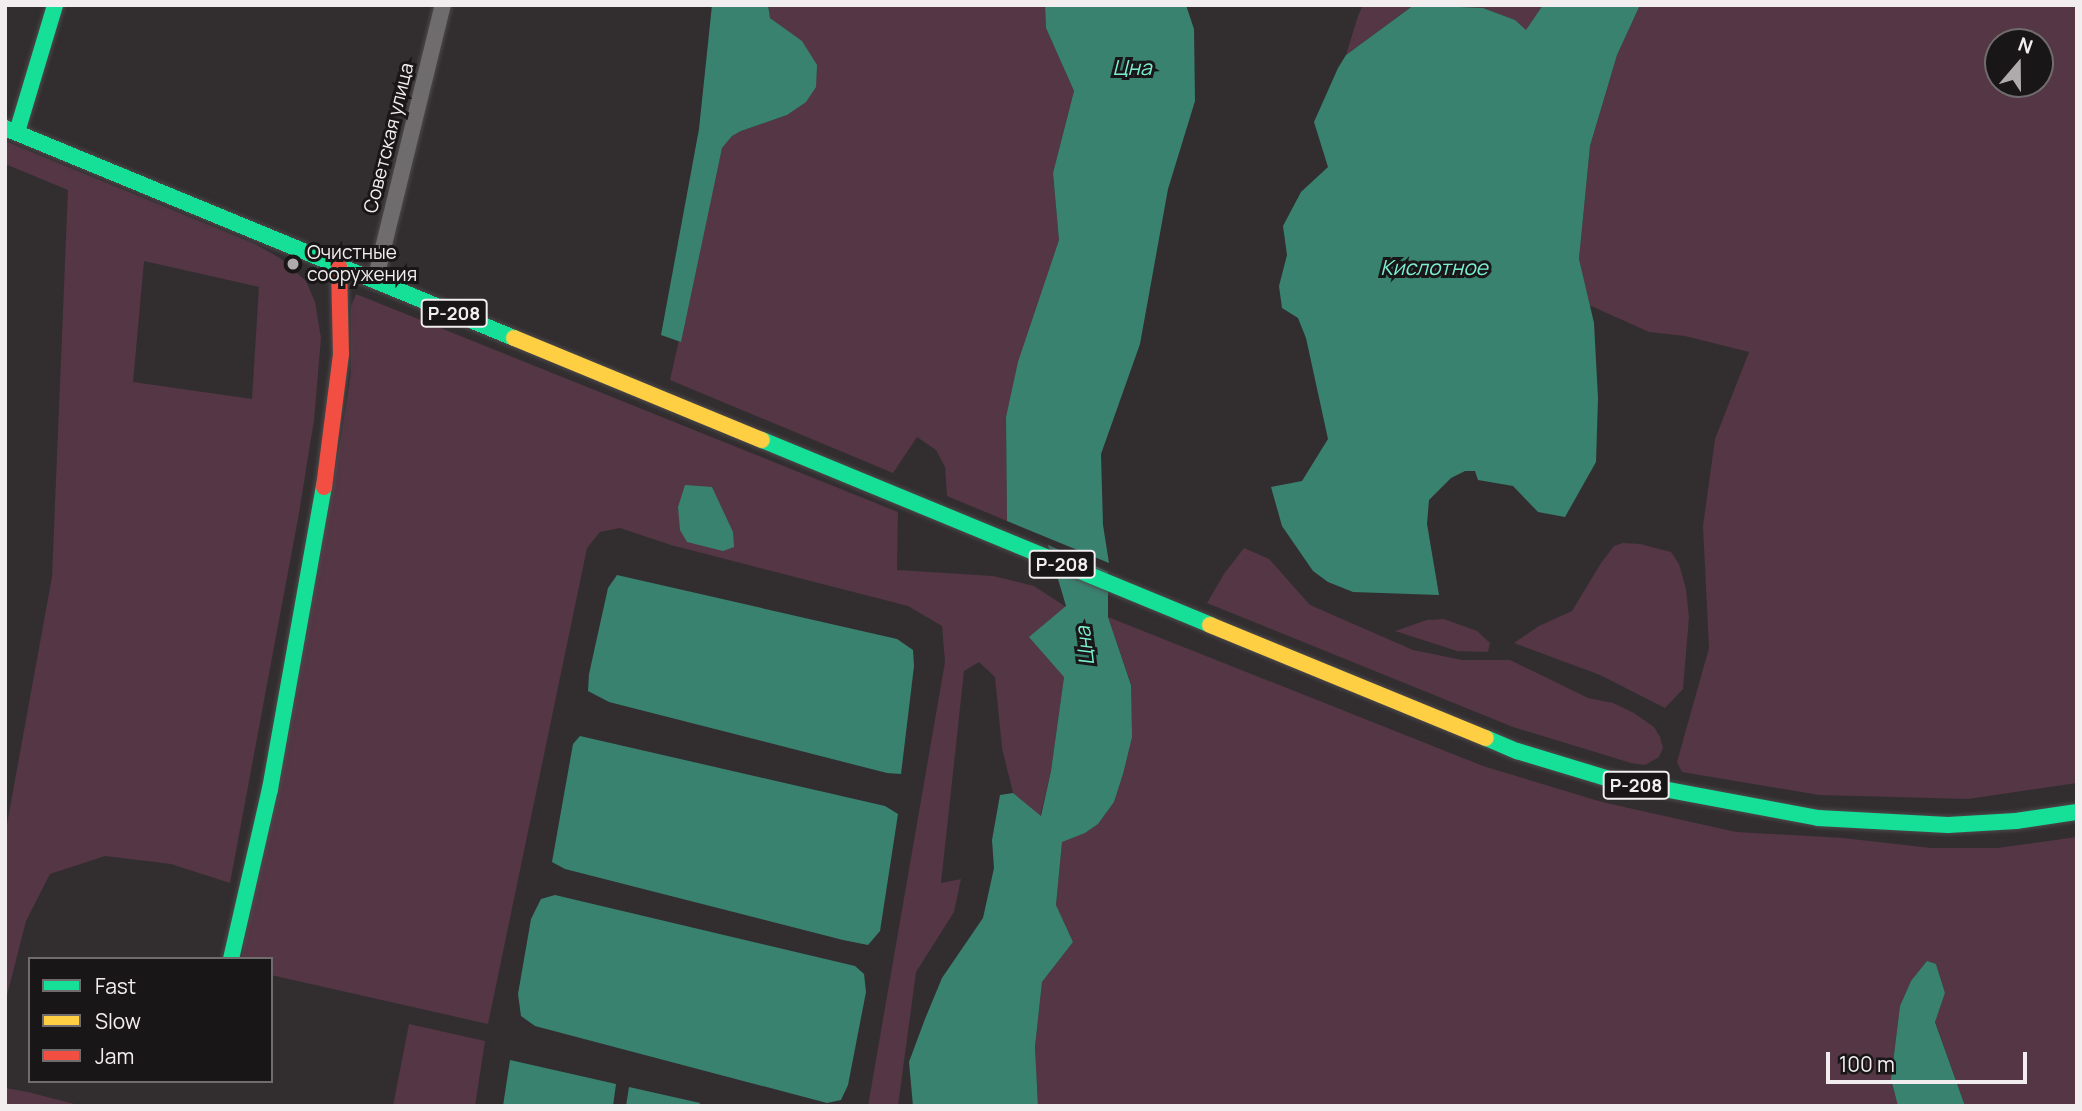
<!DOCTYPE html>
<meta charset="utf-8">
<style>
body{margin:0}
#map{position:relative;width:2082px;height:1111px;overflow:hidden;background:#322e30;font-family:Manrope,sans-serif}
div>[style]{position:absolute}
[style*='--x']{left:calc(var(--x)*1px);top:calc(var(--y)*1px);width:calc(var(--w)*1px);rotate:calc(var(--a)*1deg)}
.green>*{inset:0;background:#543644}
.water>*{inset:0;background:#398270}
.roads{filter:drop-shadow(0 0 2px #4d4a4c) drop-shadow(0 0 2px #4d4a4c)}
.street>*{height:16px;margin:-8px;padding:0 8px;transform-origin:8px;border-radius:8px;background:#6f6c6d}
.fast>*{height:16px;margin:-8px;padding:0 8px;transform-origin:8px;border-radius:8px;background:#16e098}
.slow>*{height:16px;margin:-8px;padding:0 8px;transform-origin:8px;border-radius:8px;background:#ffcf43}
.jam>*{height:16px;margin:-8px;padding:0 8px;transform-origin:8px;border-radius:8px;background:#f24e42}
.dots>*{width:19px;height:19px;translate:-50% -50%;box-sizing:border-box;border:4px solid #191617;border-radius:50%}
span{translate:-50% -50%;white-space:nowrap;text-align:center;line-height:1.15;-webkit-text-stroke:6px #191617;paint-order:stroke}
.shield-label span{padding:2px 5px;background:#191617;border:2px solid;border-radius:5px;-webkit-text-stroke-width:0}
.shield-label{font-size:18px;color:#f2edef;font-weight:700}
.street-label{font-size:19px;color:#f2edef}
.poi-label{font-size:19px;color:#f2edef}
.left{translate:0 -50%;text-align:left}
.water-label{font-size:21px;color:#7cefd1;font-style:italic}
.frame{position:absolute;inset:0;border:7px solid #f2edef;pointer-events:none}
.legend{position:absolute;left:28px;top:957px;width:245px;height:126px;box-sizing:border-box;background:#191617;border:2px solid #706c6d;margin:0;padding:9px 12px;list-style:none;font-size:21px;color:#f2edef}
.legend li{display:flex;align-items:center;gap:14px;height:35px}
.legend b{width:35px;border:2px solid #706c6d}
.north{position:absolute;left:1984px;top:28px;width:70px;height:70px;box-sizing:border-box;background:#191617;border:2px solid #706c6d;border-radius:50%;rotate:20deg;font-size:19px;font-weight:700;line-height:28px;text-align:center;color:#f2edef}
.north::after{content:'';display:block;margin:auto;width:24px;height:32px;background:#afaaac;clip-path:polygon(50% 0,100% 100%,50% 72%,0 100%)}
.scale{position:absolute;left:1826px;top:1052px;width:201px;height:32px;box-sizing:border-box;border:4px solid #f2edef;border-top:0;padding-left:9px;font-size:21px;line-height:24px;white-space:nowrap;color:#f2edef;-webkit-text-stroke:5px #191617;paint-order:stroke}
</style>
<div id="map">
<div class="green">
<i style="clip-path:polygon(768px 5px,1045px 5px,1046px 28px,1074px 91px,1053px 173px,1059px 240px,1019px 362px,1006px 417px,1007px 521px,947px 496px,945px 467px,936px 450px,917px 437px,893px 473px,670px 380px,722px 148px,732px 136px,741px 131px,787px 115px,802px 42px,770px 18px)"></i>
<i style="clip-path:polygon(1363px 5px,1414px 5px,1346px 55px,1358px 16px)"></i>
<i style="clip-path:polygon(1426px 5px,1543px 5px,1526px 31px,1515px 20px,1483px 8px)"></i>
<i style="clip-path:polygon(evenodd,1640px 5px,2077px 5px,2077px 783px,1968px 799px,1819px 795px,1682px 772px,1677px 762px,1709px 648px,1703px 526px,1715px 439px,1749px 352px,1685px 336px,1649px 332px,1589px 305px,1579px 259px,1590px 146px,1617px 55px,1640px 5px,1998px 42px,2040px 42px,2040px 84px,1998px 84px,1998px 42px)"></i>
<i style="clip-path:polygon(evenodd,5px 141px,255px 244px,280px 258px,306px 281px,315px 302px,321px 338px,314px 420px,299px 513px,230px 883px,171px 864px,105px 856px,50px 874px,26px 921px,5px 1003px,5px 835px,52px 577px,68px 190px,5px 164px,5px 141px,144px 261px,259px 287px,252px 399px,133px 382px,144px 261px)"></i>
<i style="clip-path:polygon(356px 294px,898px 512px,897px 570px,993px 576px,1034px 586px,1066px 607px,1064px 677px,1051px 771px,1040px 817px,1013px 793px,1002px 748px,995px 677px,979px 662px,964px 671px,941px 883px,961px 879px,954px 912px,916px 972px,898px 1106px,868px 1106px,945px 662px,942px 626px,908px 606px,671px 545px,620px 528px,600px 532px,587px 548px,488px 1024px,271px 975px,271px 959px,241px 959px,342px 432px,351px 372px,351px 306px)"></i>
<i style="clip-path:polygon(1623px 543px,1640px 544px,1671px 552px,1679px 564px,1686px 589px,1689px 617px,1683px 689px,1665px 708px,1600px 675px,1514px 643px,1539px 626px,1572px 611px,1601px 563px,1614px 546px)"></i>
<i style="clip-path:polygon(1244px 548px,1269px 559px,1310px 605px,1413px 650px,1462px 660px,1510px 660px,1588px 698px,1613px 703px,1634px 713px,1654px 727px,1660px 737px,1663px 748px,1659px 757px,1645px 765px,1631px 763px,1513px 727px,1207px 603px,1224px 574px)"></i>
<i style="clip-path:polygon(1108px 617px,1483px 766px,1602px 802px,1736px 832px,1843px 838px,1931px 848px,1997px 848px,2077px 837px,2077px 1106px,1965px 1106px,1935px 1021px,1945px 993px,1936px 964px,1911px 981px,1900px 1006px,1891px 1079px,1898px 1106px,1038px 1106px,1035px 1047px,1042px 982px,1073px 942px,1056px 905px,1062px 841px,1085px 833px,1098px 824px,1114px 802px,1123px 774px,1131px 684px)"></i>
<i style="clip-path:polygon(1444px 619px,1477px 631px,1490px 643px,1488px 652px,1457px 651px,1395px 631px,1427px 620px)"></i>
<i style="clip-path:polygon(409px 1024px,485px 1041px,475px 1106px,393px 1106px)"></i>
<i style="clip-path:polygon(5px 1088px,28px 1092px,82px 1106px,5px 1106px)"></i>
</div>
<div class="water">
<i style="clip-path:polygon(712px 5px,768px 5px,770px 18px,802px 41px,817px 65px,816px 87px,806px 102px,787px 115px,741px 131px,732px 136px,722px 148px,681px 342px,661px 335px,699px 129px)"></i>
<i style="clip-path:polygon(1045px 5px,1186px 5px,1194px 29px,1195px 101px,1168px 189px,1140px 344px,1101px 454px,1103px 525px,1109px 563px,1007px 521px,1006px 417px,1018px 362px,1059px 240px,1053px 173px,1074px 91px,1046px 28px)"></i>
<i style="clip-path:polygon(1414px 5px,1483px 8px,1515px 20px,1526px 30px,1543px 5px,1640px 5px,1617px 55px,1590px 146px,1579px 259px,1594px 323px,1598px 398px,1596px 462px,1565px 517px,1538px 512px,1513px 486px,1478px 480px,1475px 471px,1465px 471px,1451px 478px,1429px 500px,1427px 524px,1439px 595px,1353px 592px,1328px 582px,1313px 571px,1282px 526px,1271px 487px,1302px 481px,1328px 439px,1306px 338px,1298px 318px,1282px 308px,1279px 286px,1287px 255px,1283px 226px,1301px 192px,1328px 167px,1314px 122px,1338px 68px,1346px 55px)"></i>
<i style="clip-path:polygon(685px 485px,712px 487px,733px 532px,734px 547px,723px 551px,687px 542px,680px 530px,678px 507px)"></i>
<i style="clip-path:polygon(1048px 545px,1108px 572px,1108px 617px,1131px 685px,1132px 737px,1123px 774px,1114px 802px,1098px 824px,1085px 833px,1062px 842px,1056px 905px,1073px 942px,1042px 982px,1035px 1047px,1038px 1106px,913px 1106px,909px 1062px,925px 1019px,942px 978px,983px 918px,994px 868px,992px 840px,1000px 795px,1013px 793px,1041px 816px,1051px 771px,1064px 677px,1029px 637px,1066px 606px)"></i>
<i style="clip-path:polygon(617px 575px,897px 639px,913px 650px,914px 666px,901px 774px,887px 773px,609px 702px,588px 691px,589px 674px,608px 588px)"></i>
<i style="clip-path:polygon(580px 736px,885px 806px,898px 814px,880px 931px,868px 945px,843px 940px,565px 869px,552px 862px,573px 744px)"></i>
<i style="clip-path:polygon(555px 895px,855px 966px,864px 974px,866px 992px,848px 1085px,841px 1100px,827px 1103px,535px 1026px,521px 1016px,518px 994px,531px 919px,541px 899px)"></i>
<i style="clip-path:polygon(1927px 961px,1936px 964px,1945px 993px,1935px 1022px,1965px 1106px,1898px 1106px,1891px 1079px,1900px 1006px,1911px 981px)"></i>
<i style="clip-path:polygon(510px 1060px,616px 1084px,613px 1106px,503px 1106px)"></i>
<i style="clip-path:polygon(629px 1087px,700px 1103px,699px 1106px,626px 1106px)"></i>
</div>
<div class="roads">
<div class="street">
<i style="--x:375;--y:281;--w:284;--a:-76.2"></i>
</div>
<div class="fast">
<i style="--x:5;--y:128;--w:551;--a:22.42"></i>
<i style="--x:17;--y:132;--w:133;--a:-73.3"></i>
<i style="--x:762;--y:440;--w:485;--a:22.4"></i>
<i style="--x:1486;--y:738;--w:34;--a:23"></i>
<i style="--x:1517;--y:751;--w:97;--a:16.8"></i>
<i style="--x:1610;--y:779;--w:212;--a:10.6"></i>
<i style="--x:1818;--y:818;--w:130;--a:3.1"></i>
<i style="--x:1948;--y:825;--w:68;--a:-3.4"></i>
<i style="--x:2016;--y:821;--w:62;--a:-8.4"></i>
<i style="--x:231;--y:959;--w:174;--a:-77.1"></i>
<i style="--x:270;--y:789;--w:307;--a:-79.9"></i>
</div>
<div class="slow">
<i style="--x:514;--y:338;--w:268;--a:22.4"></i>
<i style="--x:1210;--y:625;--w:298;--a:22.3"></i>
</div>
<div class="jam">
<i style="--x:324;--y:487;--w:134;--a:-82.7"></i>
<i style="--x:341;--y:354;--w:88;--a:-91.3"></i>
</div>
</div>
<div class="dots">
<i style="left:293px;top:264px;background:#afaaac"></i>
</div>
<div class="shield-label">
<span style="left:454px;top:313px">Р-208</span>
<span style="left:1062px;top:564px">Р-208</span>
<span style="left:1636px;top:785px">Р-208</span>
</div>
<div class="street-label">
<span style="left:389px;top:138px;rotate:-76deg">Советская улица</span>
</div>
<div class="poi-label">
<span class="left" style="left:307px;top:264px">Очистные<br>сооружения</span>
</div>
<div class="water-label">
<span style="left:1132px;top:67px">Цна</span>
<span style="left:1434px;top:267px">Кислотное</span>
<span style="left:1084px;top:646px;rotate:-97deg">Цна</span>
</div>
<div class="frame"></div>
<ul class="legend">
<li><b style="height:9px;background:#16e098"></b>Fast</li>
<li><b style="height:9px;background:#ffcf43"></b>Slow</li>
<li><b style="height:9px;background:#f24e42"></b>Jam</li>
</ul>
<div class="north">N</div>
<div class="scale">100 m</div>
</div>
